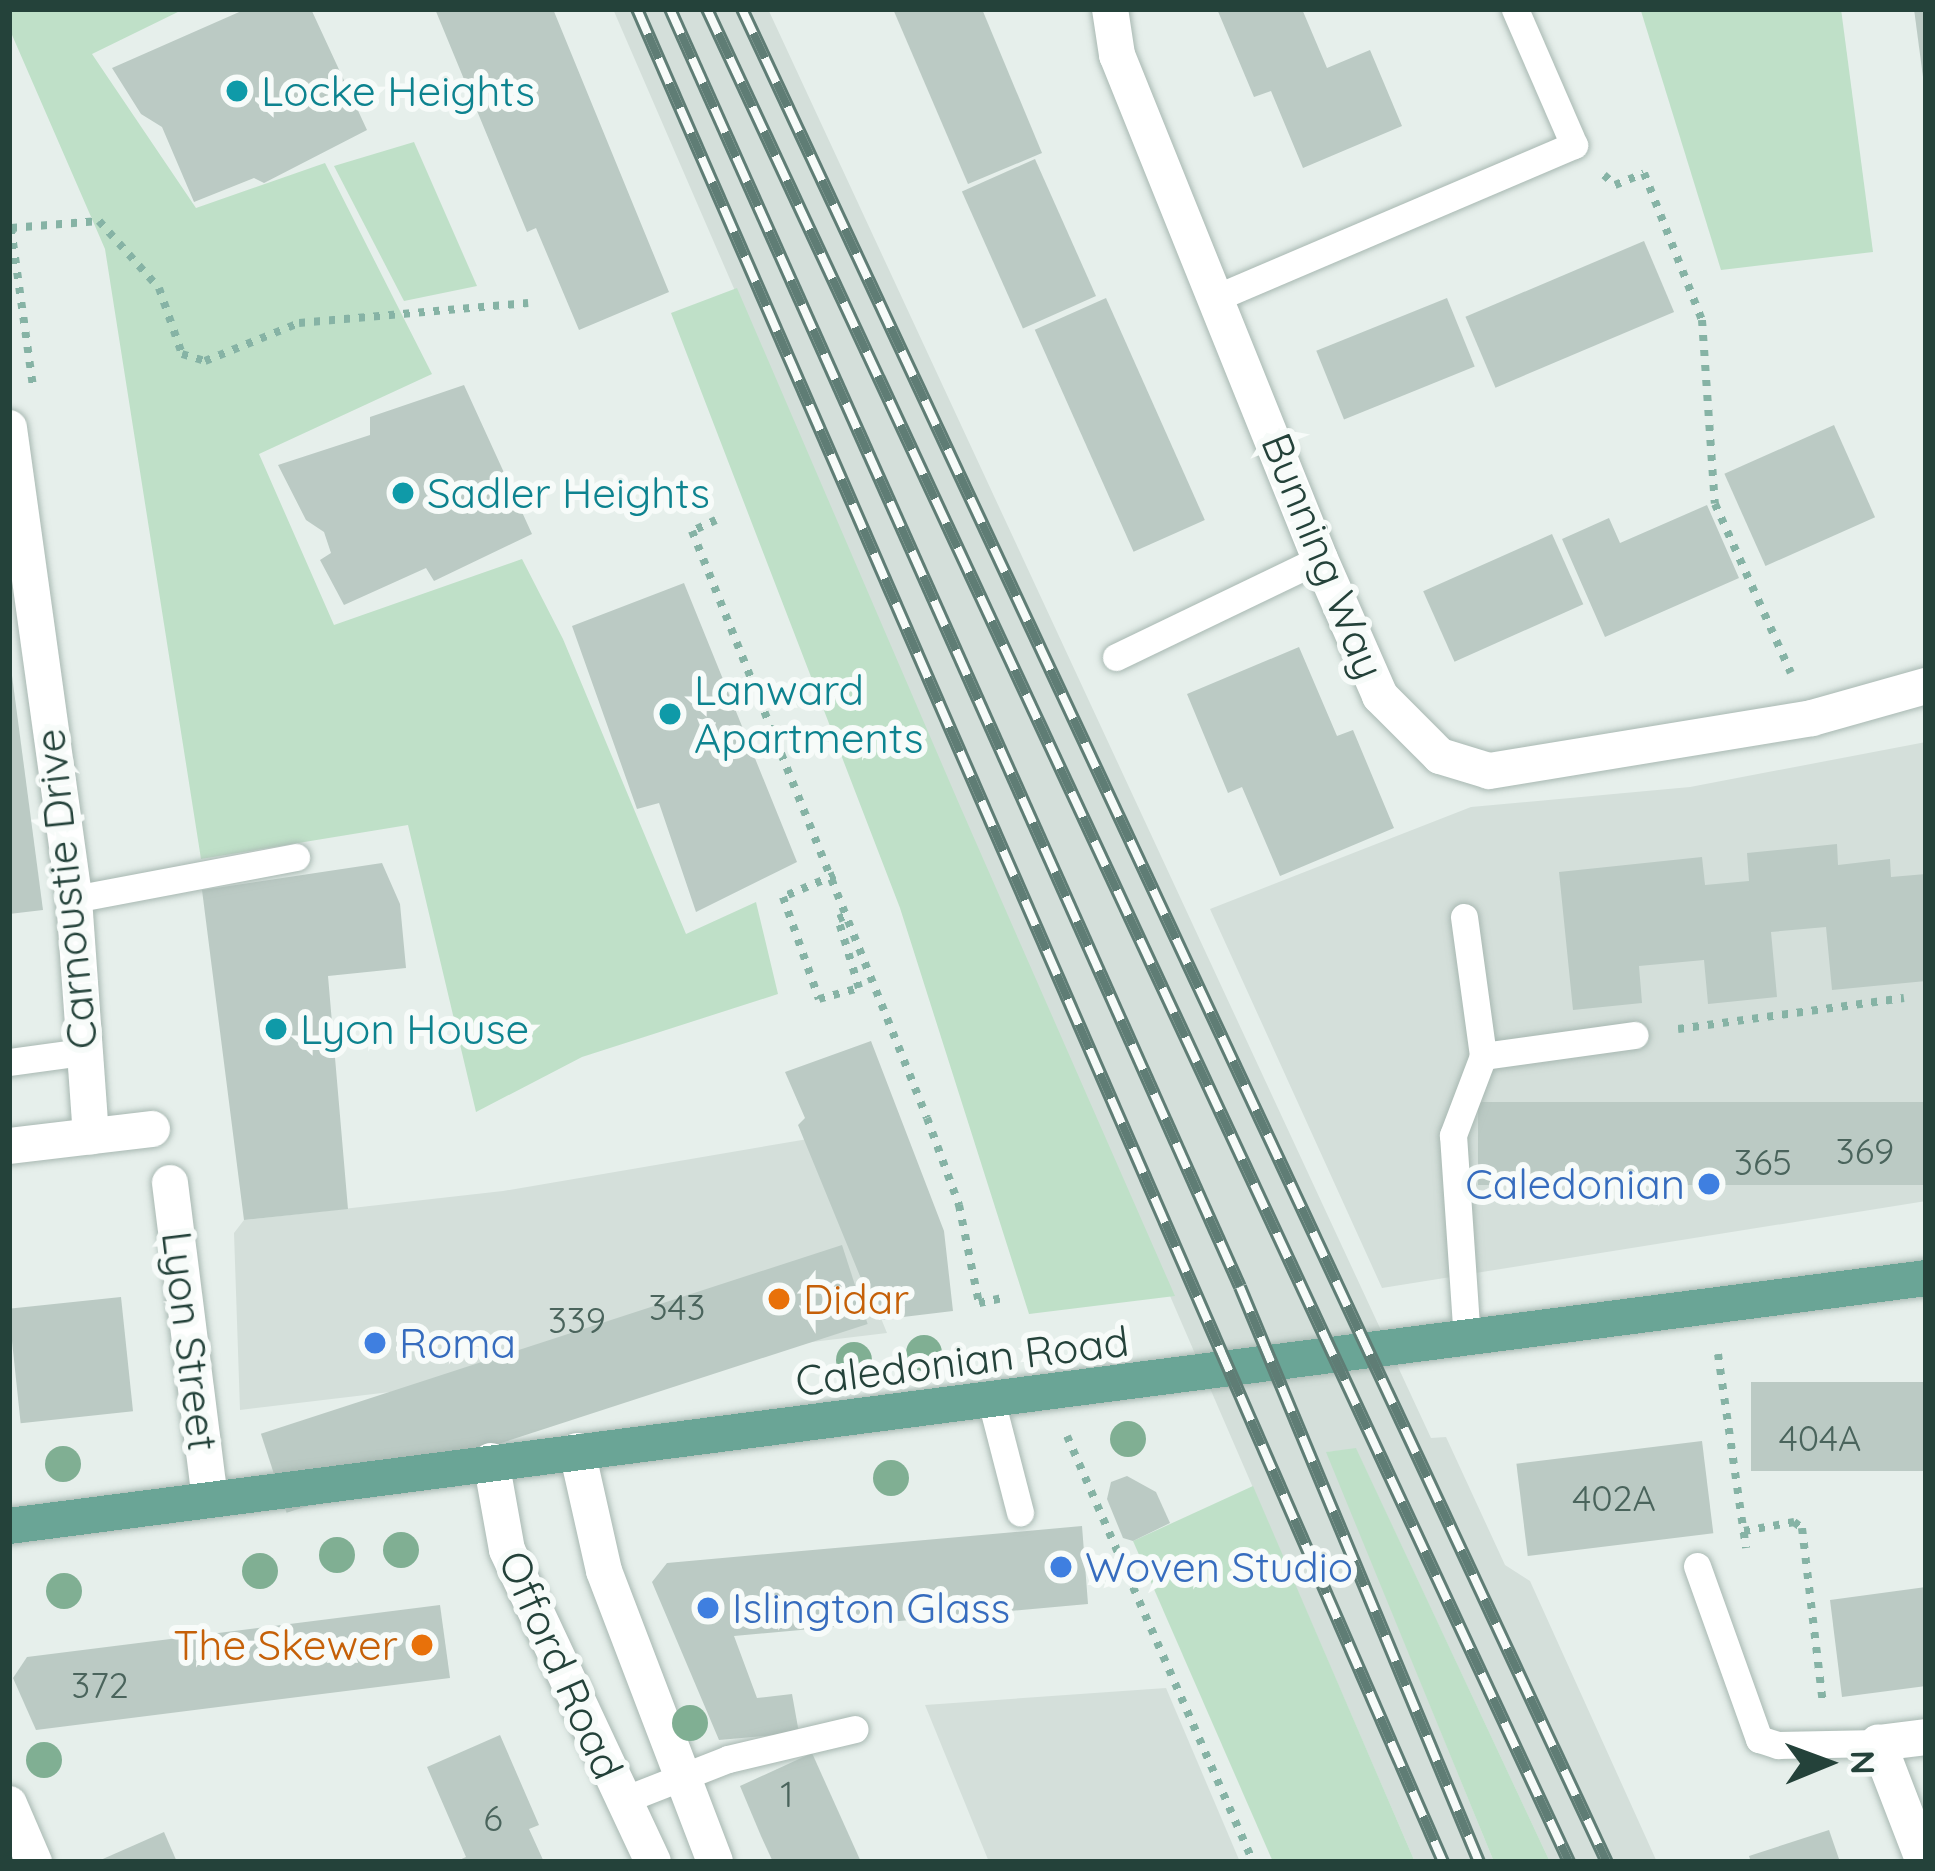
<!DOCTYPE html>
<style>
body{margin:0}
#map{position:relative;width:1935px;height:1871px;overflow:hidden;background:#e6efeb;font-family:Quicksand,sans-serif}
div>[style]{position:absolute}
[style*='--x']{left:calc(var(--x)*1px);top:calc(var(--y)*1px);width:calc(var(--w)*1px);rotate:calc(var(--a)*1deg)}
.built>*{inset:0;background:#d4dfda}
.green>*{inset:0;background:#bfe0c8}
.building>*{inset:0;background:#bbcac4;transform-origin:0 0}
.path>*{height:8px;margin-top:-4px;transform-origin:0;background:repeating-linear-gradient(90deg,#86b3a5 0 6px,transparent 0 15px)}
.roads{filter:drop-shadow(0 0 3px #a8b8b2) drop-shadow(0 0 3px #a8b8b2)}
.service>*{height:27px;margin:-13.5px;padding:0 13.5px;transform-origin:13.5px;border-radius:13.5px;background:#fff}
.minor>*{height:36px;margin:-18px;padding:0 18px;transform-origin:18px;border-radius:18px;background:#fff}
.tertiary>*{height:36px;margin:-18px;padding:0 18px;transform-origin:18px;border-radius:18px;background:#fff}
.primary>*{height:36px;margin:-18px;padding:0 18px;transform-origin:18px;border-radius:18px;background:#6aa596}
.rail>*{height:14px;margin-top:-7px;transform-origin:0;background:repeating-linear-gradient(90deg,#f7fbf9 0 27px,#5f7d75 0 54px);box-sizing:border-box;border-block:3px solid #5f7d75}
.trees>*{width:36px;height:36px;margin:-18px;border-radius:50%;background:#80af93}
.dots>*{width:33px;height:33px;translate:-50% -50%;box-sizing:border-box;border:6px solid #f7fbf9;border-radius:50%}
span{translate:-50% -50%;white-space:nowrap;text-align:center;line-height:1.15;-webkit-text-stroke:12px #f7fbf9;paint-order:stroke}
.number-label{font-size:36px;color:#4a645c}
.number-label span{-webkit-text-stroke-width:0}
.culture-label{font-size:42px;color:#0d838f}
.left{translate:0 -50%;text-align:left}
.street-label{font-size:42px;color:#24423a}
.shop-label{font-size:42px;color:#366cbe}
.right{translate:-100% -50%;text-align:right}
.food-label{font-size:42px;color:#c56008}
.frame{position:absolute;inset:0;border:12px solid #24423a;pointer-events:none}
.north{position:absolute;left:1767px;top:1703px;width:120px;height:120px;-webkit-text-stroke:9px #f7fbf9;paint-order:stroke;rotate:89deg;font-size:33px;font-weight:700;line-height:48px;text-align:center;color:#24423a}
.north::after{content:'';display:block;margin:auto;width:42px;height:54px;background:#24423a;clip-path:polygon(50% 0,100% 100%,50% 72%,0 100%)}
</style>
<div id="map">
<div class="built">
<i style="clip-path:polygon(613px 9px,768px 9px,1431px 1438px,1446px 1437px,1505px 1565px,1530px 1581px,1657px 1862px,1550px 1862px,1356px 1449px,1327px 1452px,1494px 1862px,1415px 1862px)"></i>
<i style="clip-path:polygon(1926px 742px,1926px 1201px,1382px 1288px,1210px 909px,1471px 807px,1690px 787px)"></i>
<i style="clip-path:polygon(808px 1139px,887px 1333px,240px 1410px,234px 1233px,244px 1220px,503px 1191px)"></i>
<i style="clip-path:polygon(1166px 1688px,1240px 1862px,989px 1862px,925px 1705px)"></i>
</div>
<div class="green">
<i style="clip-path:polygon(9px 9px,184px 9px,92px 54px,196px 208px,325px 163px,432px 374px,259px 454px,334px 625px,522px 559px,563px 639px,686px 934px,756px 902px,778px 994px,582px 1057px,476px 1112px,408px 825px,201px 859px,105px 249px,9px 28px)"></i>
<i style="clip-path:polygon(1841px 9px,1873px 252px,1721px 270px,1641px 11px)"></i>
<i style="clip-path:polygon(414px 142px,477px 286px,404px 301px,334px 166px)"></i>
<i style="clip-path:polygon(737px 288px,960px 806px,1175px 1296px,1029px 1314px,900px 908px,671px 313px)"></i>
<i style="clip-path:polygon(1356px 1448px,1550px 1862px,1494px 1862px,1326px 1452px)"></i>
<i style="clip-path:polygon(1253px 1486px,1415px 1862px,1273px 1862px,1133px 1541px)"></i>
</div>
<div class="building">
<i style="clip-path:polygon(246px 9px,311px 9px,367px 130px,264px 183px,254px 178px,194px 202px,162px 127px,141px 114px,112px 68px)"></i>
<i style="clip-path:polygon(435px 9px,553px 9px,669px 292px,579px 330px,536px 228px,527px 232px)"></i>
<i style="clip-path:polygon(893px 9px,982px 9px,1042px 153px,968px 184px)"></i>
<i style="clip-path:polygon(1217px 9px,1302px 9px,1327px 68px,1370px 50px,1402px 126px,1303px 168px,1271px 91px,1254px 97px)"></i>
<i style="clip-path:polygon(1914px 9px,1926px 9px,1926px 77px,1923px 77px)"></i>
<i style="left:1035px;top:159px;width:150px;height:80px;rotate:66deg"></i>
<i style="left:1644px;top:241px;width:77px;height:194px;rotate:67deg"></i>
<i style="left:1106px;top:298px;width:243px;height:78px;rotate:66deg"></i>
<i style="left:1447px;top:298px;width:74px;height:141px;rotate:68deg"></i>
<i style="clip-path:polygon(464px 385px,532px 534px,434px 581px,426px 568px,344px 605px,320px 560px,331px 553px,324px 532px,306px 520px,278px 465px,370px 435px,370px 417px)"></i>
<i style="left:1834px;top:425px;width:101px;height:120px;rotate:66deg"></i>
<i style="clip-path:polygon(1707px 505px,1739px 578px,1605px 637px,1562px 539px,1609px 518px,1620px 543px)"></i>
<i style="left:1552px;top:534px;width:77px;height:141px;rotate:66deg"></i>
<i style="clip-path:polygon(684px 583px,797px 862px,696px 912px,659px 803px,637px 809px,572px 626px)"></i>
<i style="clip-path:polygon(1299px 647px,1337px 736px,1353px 730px,1394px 828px,1280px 876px,1242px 787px,1228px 793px,1187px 694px)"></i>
<i style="clip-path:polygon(9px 653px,43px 910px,9px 914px)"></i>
<i style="clip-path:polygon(1837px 844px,1838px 865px,1890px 859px,1891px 877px,1926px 874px,1926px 981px,1832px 990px,1826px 927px,1771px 932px,1777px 997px,1708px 1004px,1704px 960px,1639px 966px,1642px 1003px,1573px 1010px,1559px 872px,1702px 857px,1705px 885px,1749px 881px,1747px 853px)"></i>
<i style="clip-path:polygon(382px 863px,400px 904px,406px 968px,328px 976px,348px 1209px,244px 1220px,202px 890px)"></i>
<i style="clip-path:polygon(871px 1041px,944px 1231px,953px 1311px,878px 1320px,798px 1125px,805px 1118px,785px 1072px)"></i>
<i style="left:1926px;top:1102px;width:83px;height:448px;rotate:90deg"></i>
<i style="left:842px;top:1245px;width:83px;height:611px;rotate:72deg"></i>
<i style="left:121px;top:1297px;width:115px;height:113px;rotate:84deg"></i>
<i style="left:1926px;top:1382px;width:89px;height:175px;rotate:90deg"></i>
<i style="left:1702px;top:1441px;width:93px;height:187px;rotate:83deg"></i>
<i style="clip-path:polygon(1127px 1476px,1156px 1492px,1170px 1523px,1133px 1541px,1123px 1538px,1107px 1499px,1111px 1482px)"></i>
<i style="clip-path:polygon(1082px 1526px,1088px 1604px,734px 1636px,757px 1698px,792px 1694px,799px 1733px,719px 1740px,652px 1582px,667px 1563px)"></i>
<i style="clip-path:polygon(1926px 1587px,1926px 1686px,1842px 1697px,1830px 1600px)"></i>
<i style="clip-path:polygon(440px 1605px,450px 1678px,36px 1730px,13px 1678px,27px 1657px)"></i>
<i style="clip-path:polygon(500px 1735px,539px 1825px,529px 1829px,544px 1862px,455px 1862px,466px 1857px,427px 1767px)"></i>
<i style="clip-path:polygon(812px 1753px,857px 1853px,861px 1862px,773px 1862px,761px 1836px,740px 1786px)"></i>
<i style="clip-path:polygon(1829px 1830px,1840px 1862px,1751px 1862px,1749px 1856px)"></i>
<i style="clip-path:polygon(164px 1832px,177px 1862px,96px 1862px)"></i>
</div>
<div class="path">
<i style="--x:1604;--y:175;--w:15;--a:42"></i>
<i style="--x:1615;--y:185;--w:31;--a:-22"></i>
<i style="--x:1644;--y:173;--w:158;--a:68.5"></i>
<i style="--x:1702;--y:320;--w:184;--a:86"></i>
<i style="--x:1715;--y:504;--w:185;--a:65.8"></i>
<i style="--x:11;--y:228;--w:161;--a:82.1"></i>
<i style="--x:11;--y:228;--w:88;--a:-4.5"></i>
<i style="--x:99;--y:221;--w:90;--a:48.2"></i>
<i style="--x:159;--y:288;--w:70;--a:70.8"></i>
<i style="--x:182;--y:354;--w:24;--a:17"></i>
<i style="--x:205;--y:361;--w:101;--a:-22"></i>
<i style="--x:299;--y:323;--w:230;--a:-5"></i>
<i style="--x:716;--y:520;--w:26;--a:155"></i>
<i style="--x:692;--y:531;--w:632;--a:68.18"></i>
<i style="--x:927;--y:1118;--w:93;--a:69.8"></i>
<i style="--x:959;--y:1205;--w:100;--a:78.5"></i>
<i style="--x:979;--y:1303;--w:24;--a:-12"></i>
<i style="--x:835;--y:875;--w:56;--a:157.1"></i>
<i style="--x:783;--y:897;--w:108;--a:70.6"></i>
<i style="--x:819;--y:999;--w:41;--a:-15.4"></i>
<i style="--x:859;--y:988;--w:72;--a:-106.9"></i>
<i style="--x:838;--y:919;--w:13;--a:-23"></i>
<i style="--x:1678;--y:1029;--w:228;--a:-7.8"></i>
<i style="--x:1718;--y:1354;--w:196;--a:81.8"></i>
<i style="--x:1067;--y:1436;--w:465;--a:66.4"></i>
<i style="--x:1744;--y:1531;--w:51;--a:-10.2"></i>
<i style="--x:1794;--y:1522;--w:10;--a:37"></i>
<i style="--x:1802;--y:1528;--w:176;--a:83.2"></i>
</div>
<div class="roads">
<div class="service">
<i style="--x:1220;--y:296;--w:385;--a:-23.1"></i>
<i style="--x:1574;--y:145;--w:148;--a:-113.5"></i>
<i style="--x:1116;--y:657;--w:226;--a:-25.7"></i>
<i style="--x:74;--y:899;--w:226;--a:-10.7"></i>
<i style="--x:1464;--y:917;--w:140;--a:82.2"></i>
<i style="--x:1483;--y:1056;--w:85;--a:110.8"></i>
<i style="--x:1453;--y:1135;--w:205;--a:86.1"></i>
<i style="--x:1483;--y:1056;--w:153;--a:-7.9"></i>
<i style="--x:9;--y:1062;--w:74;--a:-7.8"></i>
<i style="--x:992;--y:1404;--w:112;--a:75.5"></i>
<i style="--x:1697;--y:1566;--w:184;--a:70.3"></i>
<i style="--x:1759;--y:1739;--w:20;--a:18"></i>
<i style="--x:1778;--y:1745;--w:100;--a:-1.1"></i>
<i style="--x:621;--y:1801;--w:115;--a:-21.4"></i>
<i style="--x:728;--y:1759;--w:130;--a:-13.3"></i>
</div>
<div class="minor">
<i style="--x:1110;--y:9;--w:47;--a:81.3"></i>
<i style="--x:1117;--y:55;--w:543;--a:68.06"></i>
<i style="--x:1320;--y:559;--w:150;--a:66.3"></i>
<i style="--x:1380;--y:696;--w:85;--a:45"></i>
<i style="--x:1440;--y:756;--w:51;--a:17"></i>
<i style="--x:1489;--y:771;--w:327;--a:-9.3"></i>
<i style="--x:1812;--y:718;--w:118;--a:-15.7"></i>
<i style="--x:9;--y:428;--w:475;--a:82.1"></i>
<i style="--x:74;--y:899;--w:238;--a:85.9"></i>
<i style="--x:9;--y:1146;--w:144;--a:-6.8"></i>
<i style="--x:170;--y:1183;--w:319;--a:82.8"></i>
<i style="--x:9;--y:1804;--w:63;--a:66.7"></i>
<i style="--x:1924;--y:1862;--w:128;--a:-111.1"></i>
<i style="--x:1878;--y:1743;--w:48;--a:-7.1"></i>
</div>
<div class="tertiary">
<i style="--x:577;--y:1451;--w:123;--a:77.3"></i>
<i style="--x:604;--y:1571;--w:311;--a:69.1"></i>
<i style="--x:491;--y:1461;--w:90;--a:79.8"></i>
<i style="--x:507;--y:1550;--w:344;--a:64.9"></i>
</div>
<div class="primary">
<i style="--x:9;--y:1526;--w:1933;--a:-7.37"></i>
</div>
</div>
<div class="rail">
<i style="--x:637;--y:9;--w:2021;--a:66.49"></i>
<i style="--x:670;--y:9;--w:1399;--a:65.96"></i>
<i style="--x:1240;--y:1287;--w:623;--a:67.43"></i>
<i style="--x:707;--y:9;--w:2044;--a:65.05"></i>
<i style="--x:742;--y:9;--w:2045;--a:64.98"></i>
</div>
<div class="trees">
<i style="left:924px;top:1353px"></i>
<i style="left:854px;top:1360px"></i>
<i style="left:1128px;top:1439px"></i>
<i style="left:63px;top:1464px"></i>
<i style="left:891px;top:1478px"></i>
<i style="left:401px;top:1550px"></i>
<i style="left:337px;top:1555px"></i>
<i style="left:260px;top:1571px"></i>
<i style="left:64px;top:1591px"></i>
<i style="left:690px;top:1723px"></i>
<i style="left:44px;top:1760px"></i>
</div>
<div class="dots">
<i style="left:237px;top:91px;background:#0f9aa8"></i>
<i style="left:403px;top:493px;background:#0f9aa8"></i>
<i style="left:670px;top:714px;background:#0f9aa8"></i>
<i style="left:276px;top:1029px;background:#0f9aa8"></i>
<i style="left:1709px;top:1184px;background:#3f7fe0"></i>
<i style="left:779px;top:1299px;background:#e8710a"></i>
<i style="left:375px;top:1343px;background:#3f7fe0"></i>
<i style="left:1061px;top:1567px;background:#3f7fe0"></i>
<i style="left:708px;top:1608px;background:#3f7fe0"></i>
<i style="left:422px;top:1645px;background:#e8710a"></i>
</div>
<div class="number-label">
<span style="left:1865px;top:1151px">369</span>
<span style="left:1763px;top:1162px">365</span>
<span style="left:677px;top:1307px">343</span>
<span style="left:577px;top:1320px">339</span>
<span style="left:1820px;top:1438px">404A</span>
<span style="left:1614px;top:1498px">402A</span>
<span style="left:100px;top:1685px">372</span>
<span style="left:787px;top:1794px">1</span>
<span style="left:493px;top:1818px">6</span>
</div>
<div class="culture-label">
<span class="left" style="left:261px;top:91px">Locke Heights</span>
<span class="left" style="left:427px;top:493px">Sadler Heights</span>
<span class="left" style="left:694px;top:714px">Lanward<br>Apartments</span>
<span class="left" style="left:300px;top:1029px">Lyon House</span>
</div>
<div class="street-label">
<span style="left:1323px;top:556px;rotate:68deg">Bunning Way</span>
<span style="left:66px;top:889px;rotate:-96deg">Carnoustie Drive</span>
<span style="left:190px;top:1341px;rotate:83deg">Lyon Street</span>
<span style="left:962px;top:1361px;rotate:-7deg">Caledonian Road</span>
<span style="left:561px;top:1665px;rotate:66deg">Offord Road</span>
</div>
<div class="shop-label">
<span class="right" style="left:1685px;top:1184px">Caledonian</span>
<span class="left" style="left:399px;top:1343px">Roma</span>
<span class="left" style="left:1085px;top:1567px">Woven Studio</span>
<span class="left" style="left:732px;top:1608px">Islington Glass</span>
</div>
<div class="food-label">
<span class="left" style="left:803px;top:1299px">Didar</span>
<span class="right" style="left:398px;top:1645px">The Skewer</span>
</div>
<div class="frame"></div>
<div class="north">N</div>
</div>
